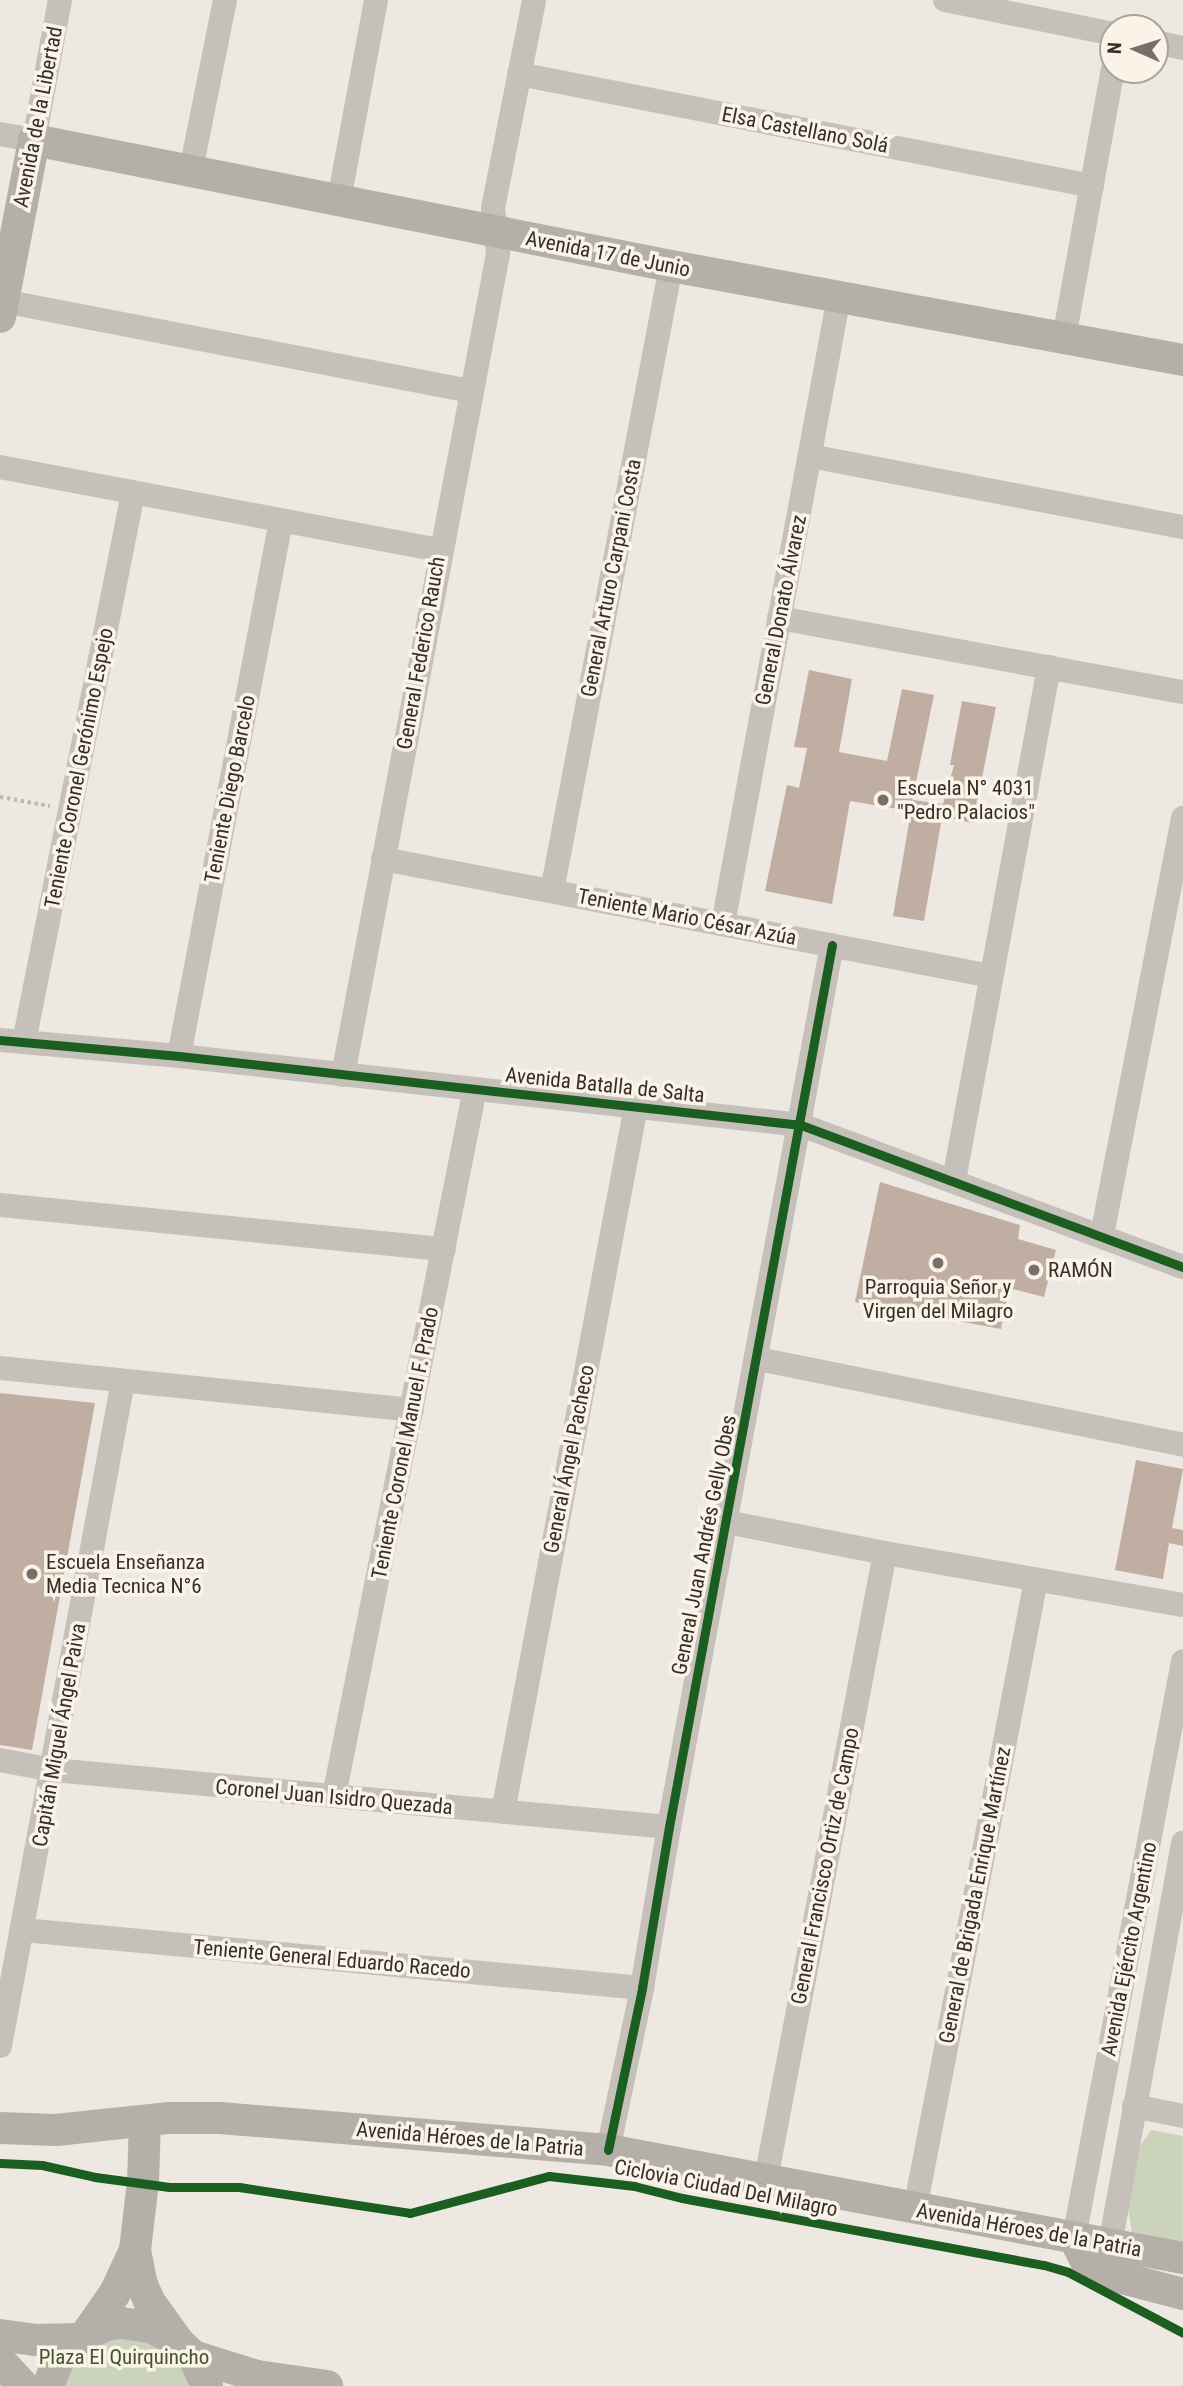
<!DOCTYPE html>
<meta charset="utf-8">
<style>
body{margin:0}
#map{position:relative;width:1183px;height:2386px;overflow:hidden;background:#ede8e1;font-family:"Roboto Condensed",sans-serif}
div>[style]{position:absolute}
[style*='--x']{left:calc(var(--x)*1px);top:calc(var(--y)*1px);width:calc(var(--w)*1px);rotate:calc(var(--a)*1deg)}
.green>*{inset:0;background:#ccd3bb}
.building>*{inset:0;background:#c0aea2}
.path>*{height:3.5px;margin-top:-1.75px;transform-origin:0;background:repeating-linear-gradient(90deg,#bfb9b2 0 3.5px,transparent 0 7px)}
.minor>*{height:24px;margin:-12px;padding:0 12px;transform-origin:12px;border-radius:12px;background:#c6c0ba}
.major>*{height:32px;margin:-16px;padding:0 16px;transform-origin:16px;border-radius:16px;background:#b4afa9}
.cycleway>*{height:9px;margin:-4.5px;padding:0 4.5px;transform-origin:4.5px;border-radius:4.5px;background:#1b5e20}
.dots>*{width:19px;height:19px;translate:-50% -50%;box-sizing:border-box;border:4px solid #f9f3e8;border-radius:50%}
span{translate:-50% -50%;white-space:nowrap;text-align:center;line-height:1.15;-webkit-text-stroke:7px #f9f3e8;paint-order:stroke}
.street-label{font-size:21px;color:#372e28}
.poi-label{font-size:21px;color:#372e28}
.left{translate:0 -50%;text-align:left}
.park-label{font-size:21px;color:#42552c}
.north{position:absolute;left:1099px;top:14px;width:70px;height:70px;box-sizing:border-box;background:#f9f3e8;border:2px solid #aba49b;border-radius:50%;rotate:273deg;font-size:19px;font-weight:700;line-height:28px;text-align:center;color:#372e28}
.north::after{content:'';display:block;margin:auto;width:24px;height:32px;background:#776f69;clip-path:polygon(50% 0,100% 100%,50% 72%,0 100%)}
</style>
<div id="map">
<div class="green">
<i style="clip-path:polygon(1151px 2130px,1183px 2136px,1183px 2245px,1132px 2235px,1123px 2171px)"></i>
<i style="clip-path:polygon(97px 2334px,167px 2343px,195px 2386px,52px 2386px)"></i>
</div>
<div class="building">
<i style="clip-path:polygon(809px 670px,852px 679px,839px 752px,887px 761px,902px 689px,934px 695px,910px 811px,850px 801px,832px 904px,765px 891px,787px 785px,799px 788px,807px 748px,794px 747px)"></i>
<i style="clip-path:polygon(962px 701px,996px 707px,973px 823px,942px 817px,924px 921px,893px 916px,913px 800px,943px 804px,954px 765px,950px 765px)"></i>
<i style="clip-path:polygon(880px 1182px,1020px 1225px,1018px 1239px,1056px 1250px,1044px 1297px,1009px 1288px,1001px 1329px,855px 1302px)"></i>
<i style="clip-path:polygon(0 1393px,95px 1403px,32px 1750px,0 1745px)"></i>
<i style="clip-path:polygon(1136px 1460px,1183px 1469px,1172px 1528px,1183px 1530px,1183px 1546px,1169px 1543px,1163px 1579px,1115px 1570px)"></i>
</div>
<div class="path">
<i style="--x:0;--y:797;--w:51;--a:10.2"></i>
</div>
<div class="minor">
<i style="--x:945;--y:0;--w:171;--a:11.4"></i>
<i style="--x:1155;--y:42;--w:29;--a:12"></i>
<i style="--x:519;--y:74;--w:584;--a:11.06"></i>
<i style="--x:0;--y:134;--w:35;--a:10"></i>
<i style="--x:34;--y:140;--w:142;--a:-79.5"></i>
<i style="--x:191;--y:170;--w:173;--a:-78.7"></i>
<i style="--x:339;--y:200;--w:203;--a:-79.5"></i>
<i style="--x:3;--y:301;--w:477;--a:10.9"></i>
<i style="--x:1064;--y:338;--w:273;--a:-79.7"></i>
<i style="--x:810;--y:456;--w:380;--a:10.8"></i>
<i style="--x:0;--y:467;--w:448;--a:10.7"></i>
<i style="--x:779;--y:618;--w:411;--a:10.4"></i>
<i style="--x:383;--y:859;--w:619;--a:10.89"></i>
<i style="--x:552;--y:891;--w:636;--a:-79.22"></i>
<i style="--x:723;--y:924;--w:639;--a:-79.53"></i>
<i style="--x:0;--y:1040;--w:180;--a:5.1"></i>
<i style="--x:179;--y:1056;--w:626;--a:6.33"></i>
<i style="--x:801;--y:1125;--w:408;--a:20.4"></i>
<i style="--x:24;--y:1042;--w:560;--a:-78.77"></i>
<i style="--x:179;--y:1056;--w:545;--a:-79.21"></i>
<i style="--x:343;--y:1075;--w:836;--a:-79.31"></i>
<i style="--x:498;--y:254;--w:46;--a:-96.2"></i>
<i style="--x:493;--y:208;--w:212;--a:-78.8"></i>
<i style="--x:954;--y:1180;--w:522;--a:-79.51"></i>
<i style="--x:0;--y:1205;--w:446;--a:5.7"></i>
<i style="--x:1102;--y:1235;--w:425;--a:-79"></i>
<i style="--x:758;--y:1359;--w:434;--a:11.4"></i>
<i style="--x:0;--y:1368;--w:414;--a:5.8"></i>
<i style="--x:726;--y:1522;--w:162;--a:11"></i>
<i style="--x:885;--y:1553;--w:303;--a:9.9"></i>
<i style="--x:0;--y:1760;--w:54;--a:10.7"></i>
<i style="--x:53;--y:1770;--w:619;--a:5.29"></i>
<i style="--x:334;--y:1796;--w:721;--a:-78.72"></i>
<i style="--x:503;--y:1812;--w:718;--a:-79.33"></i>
<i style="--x:23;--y:1930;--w:622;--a:5.35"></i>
<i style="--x:0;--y:2046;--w:676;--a:-79.52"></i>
<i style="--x:1134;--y:2106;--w:50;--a:11.5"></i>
<i style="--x:608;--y:2150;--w:166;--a:-78.1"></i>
<i style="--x:642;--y:1988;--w:163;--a:-80.5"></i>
<i style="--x:669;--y:1827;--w:897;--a:-79.53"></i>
<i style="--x:766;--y:2179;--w:637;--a:-79.24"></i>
<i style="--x:915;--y:2209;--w:641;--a:-79.11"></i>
<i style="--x:1074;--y:2238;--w:587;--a:-79.3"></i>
<i style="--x:1110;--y:2245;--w:409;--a:-79.7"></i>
</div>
<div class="major">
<i style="--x:0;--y:317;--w:180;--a:-79.1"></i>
<i style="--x:34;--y:140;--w:649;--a:11.19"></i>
<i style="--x:671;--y:266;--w:521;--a:10.4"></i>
<i style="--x:0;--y:2128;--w:56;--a:2"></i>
<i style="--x:56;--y:2130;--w:114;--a:-6.1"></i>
<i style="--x:169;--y:2118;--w:51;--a:0"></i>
<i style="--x:220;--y:2118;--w:389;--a:4.7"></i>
<i style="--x:608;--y:2150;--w:585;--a:10.64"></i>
<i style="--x:1074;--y:2238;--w:24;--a:62"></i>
<i style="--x:1085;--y:2259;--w:23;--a:38"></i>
<i style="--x:1103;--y:2273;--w:83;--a:14.7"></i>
<i style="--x:135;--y:2250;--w:33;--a:79"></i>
<i style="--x:141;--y:2282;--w:21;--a:67"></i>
<i style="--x:149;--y:2301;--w:48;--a:54.3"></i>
<i style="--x:87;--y:2333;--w:49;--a:-55"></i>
<i style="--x:115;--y:2293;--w:47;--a:-65.1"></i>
<i style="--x:135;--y:2250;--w:68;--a:-83.3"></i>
<i style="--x:143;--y:2182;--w:61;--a:-88.1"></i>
<i style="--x:0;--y:2335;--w:35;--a:8"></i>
<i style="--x:35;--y:2340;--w:43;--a:-1.3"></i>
<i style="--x:193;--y:2356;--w:67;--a:17.4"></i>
<i style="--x:257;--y:2376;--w:71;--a:8.1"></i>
<i style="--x:0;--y:2361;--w:34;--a:47"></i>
<i style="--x:48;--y:2386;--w:27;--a:-68"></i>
<i style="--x:58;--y:2361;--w:30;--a:-48"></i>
<i style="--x:78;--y:2339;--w:31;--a:-27"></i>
<i style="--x:106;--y:2325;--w:15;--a:-8"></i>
<i style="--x:121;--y:2323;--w:30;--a:8"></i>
<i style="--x:151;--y:2327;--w:30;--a:28"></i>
<i style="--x:177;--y:2341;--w:22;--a:43"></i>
<i style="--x:193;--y:2356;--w:33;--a:65"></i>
</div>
<div class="cycleway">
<i style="--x:0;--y:1040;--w:180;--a:5.1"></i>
<i style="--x:179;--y:1056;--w:626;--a:6.33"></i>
<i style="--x:801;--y:1125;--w:408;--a:20.4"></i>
<i style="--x:608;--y:2150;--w:166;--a:-78.1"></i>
<i style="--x:642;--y:1988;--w:163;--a:-80.5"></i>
<i style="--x:669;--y:1827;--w:897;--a:-79.53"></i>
<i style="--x:0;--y:2163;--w:42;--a:2.7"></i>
<i style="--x:42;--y:2165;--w:54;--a:12.8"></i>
<i style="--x:95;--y:2177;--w:75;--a:7.7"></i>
<i style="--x:169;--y:2187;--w:70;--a:0"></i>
<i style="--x:239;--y:2187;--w:173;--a:8.6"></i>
<i style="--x:410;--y:2213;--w:144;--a:-14.9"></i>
<i style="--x:549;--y:2176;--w:86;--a:6.7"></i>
<i style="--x:634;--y:2186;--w:49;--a:14"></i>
<i style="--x:682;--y:2198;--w:368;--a:10.5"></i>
<i style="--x:1044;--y:2265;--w:25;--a:16"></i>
<i style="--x:1068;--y:2272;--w:130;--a:27.9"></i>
</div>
<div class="dots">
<i style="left:883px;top:800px;background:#776f69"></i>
<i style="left:938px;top:1263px;background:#776f69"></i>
<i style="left:1034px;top:1270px;background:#776f69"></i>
<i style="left:32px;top:1574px;background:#776f69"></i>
</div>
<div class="street-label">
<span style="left:38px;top:117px;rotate:-79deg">Avenida de la Libertad</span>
<span style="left:805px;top:130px;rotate:11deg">Elsa Castellano Solá</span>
<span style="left:608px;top:254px;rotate:11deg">Avenida 17 de Junio</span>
<span style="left:611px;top:578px;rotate:-79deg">General Arturo Carpani Costa</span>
<span style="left:781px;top:610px;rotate:-79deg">General Donato Álvarez</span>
<span style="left:421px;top:653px;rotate:-80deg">General Federico Rauch</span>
<span style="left:79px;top:768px;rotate:-79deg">Teniente Coronel Gerónimo Espejo</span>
<span style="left:230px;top:789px;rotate:-79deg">Teniente Diego Barcelo</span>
<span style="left:687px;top:917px;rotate:11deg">Teniente Mario César Azúa</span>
<span style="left:605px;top:1085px;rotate:6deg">Avenida Batalla de Salta</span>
<span style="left:405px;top:1443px;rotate:-79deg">Teniente Coronel Manuel F. Prado</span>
<span style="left:569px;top:1459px;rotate:-79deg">General Ángel Pacheco</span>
<span style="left:704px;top:1545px;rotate:-79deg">General Juan Andrés Gelly Obes</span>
<span style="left:59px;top:1735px;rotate:-80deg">Capitán Miguel Ángel Paiva</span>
<span style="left:334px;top:1797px;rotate:5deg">Coronel Juan Isidro Quezada</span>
<span style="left:825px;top:1866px;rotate:-79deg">General Francisco Ortiz de Campo</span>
<span style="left:975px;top:1895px;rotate:-79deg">General de Brigada Enrique Martínez</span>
<span style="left:1129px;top:1949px;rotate:-79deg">Avenida Ejército Argentino</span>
<span style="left:332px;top:1959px;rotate:5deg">Teniente General Eduardo Racedo</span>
<span style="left:470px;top:2139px;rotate:5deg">Avenida Héroes de la Patria</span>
<span style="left:726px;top:2188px;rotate:11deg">Ciclovia Ciudad Del Milagro</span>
<span style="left:1029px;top:2230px;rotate:10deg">Avenida Héroes de la Patria</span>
</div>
<div class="poi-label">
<span class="left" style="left:897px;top:800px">Escuela N° 4031<br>"Pedro Palacios"</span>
<span class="left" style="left:1048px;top:1270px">RAMÓN</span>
<span style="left:938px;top:1299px">Parroquia Señor y<br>Virgen del Milagro</span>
<span class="left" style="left:46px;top:1574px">Escuela Enseñanza<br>Media Tecnica N°6</span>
</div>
<div class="park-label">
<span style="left:124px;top:2357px">Plaza El Quirquincho</span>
</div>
<div class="north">N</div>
</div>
